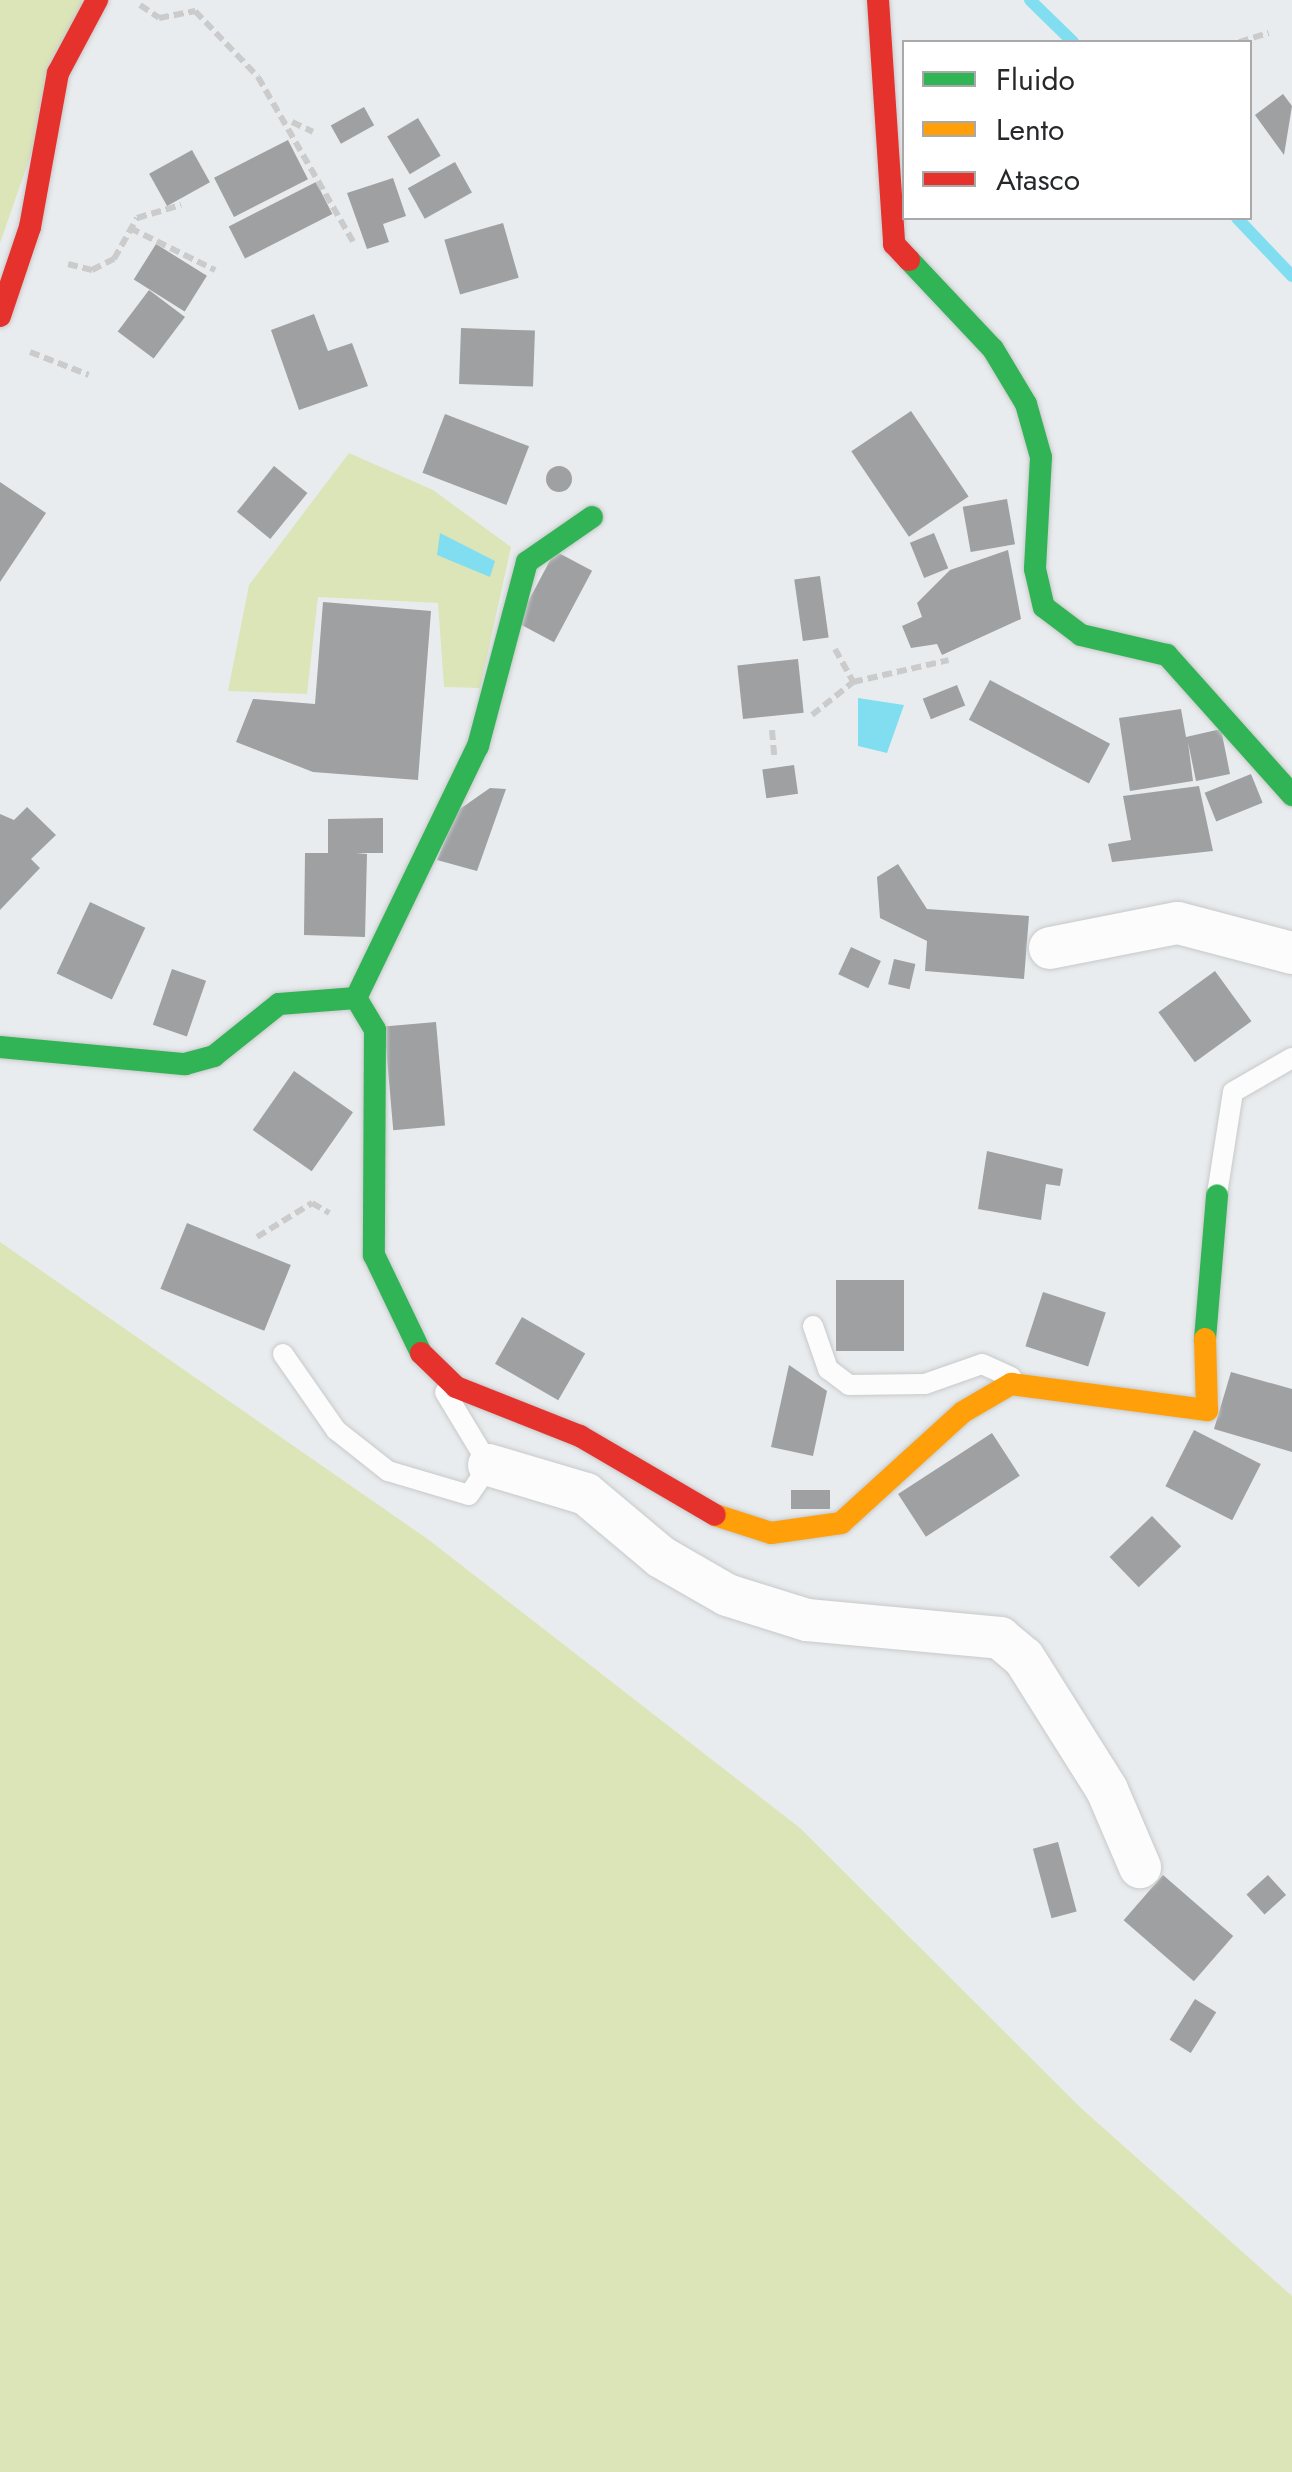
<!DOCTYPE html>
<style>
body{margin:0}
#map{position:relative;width:1292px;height:2472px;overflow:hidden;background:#e9ecee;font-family:Jost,sans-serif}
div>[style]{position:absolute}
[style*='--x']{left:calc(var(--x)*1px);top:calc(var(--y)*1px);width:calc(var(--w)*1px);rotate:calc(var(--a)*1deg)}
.green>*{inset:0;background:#dce5b8}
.water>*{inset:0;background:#81def1}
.stream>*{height:12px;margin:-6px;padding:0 6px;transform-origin:6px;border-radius:6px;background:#81def1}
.building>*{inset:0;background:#9ea0a1;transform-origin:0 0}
.round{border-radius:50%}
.path>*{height:6px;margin-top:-3px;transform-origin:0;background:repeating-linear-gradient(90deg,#cbcbcc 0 10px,transparent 0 15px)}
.roads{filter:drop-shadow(0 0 2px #c7c9ca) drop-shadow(0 0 2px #c7c9ca)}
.lane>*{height:20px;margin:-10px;padding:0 10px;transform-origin:10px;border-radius:10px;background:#fcfcfc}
.street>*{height:42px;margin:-21px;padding:0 21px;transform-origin:21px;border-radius:21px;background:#fcfcfc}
.fast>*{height:22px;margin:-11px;padding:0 11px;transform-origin:11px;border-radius:11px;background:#30b455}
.slow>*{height:22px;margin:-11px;padding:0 11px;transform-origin:11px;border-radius:11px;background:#ff9f0a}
.jam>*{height:22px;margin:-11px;padding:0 11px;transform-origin:11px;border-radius:11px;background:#e5322d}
span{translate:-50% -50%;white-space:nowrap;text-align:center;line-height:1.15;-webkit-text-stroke:10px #fff;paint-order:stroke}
.legend{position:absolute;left:902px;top:40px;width:350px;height:180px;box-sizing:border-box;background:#fff;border:2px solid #a9a9aa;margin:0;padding:12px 18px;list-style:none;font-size:30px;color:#27282a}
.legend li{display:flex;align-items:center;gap:20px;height:50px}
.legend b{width:50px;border:2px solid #a9a9aa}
</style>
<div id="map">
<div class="green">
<i style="clip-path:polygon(0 0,85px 0,0 243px)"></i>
<i style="clip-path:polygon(349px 453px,433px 490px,511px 547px,480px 688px,444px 687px,438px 603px,318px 597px,307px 694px,228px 691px,249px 585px)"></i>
<i style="clip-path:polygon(0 1242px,429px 1540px,800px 1828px,1081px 2108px,1292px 2296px,1292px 2472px,0 2472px)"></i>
</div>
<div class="water">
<i style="clip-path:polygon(440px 533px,495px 561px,490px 577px,437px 555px)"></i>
<i style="clip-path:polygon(858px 698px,904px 705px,887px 753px,858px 746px)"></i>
</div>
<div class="stream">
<i style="--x:1030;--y:0;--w:60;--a:44.3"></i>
<i style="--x:1237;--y:218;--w:80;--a:46.5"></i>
</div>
<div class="building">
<i style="clip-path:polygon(1283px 94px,1292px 106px,1284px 155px,1255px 115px)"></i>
<i style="left:364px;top:107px;width:21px;height:38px;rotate:61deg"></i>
<i style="left:418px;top:118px;width:44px;height:36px;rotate:59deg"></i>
<i style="left:288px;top:140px;width:44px;height:83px;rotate:63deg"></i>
<i style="left:192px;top:150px;width:37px;height:49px;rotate:61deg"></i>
<i style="left:455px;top:162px;width:35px;height:54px;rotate:61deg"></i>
<i style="clip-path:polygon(393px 178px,406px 216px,383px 224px,389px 242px,367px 249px,347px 193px)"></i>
<i style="left:316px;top:182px;width:36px;height:98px;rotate:63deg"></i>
<i style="left:503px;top:223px;width:57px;height:61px;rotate:74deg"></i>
<i style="left:156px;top:244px;width:60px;height:42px;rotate:32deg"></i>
<i style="left:149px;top:290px;width:45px;height:52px;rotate:37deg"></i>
<i style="clip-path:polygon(314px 314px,328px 351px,352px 343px,368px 386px,299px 410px,271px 330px)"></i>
<i style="left:461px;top:328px;width:74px;height:56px;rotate:2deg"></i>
<i style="left:911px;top:411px;width:103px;height:72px;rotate:56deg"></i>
<i style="left:445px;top:414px;width:90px;height:63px;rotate:21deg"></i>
<i class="round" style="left:546px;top:466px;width:26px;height:26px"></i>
<i style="left:274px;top:466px;width:43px;height:59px;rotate:39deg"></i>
<i style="clip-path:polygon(0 482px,46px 513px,0 582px)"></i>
<i style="left:1007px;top:499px;width:46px;height:45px;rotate:80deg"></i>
<i style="left:934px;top:533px;width:38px;height:26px;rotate:68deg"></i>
<i style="clip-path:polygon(1008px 550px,1021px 619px,942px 655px,937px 644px,911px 648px,902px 626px,922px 617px,917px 603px,950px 570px)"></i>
<i style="left:555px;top:551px;width:42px;height:81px;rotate:28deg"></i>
<i style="left:820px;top:576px;width:62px;height:26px;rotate:82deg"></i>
<i style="clip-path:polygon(323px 602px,431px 611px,418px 780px,313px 772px,236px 742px,253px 699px,315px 704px)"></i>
<i style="left:798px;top:659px;width:54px;height:61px;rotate:84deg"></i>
<i style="left:990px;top:680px;width:136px;height:45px;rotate:28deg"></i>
<i style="left:957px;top:685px;width:22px;height:37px;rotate:68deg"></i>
<i style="clip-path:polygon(1181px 709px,1186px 737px,1221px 729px,1230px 774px,1196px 781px,1188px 742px,1193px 781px,1130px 791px,1119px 718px)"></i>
<i style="left:794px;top:765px;width:29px;height:32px;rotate:82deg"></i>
<i style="left:1251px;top:774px;width:31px;height:50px;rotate:68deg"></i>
<i style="clip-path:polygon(1199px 786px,1213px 851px,1112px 862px,1108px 844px,1131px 840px,1123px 796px)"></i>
<i style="clip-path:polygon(490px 788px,506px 789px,477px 871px,437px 860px,457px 811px)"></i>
<i style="clip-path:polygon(27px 807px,56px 835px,31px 859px,40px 868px,0 910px,0 814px,14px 820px)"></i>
<i style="clip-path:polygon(383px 818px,383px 853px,356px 853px,367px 854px,365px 937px,304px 935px,305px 853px,328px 853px,328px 819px)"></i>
<i style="clip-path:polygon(898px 864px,927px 909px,1029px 916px,1024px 979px,925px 971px,927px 941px,880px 918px,877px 877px)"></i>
<i style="left:90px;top:902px;width:61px;height:79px;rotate:25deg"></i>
<i style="left:851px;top:947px;width:33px;height:30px;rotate:25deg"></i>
<i style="left:894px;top:959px;width:22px;height:26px;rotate:13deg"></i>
<i style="left:172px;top:969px;width:36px;height:59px;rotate:19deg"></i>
<i style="left:1215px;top:971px;width:62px;height:70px;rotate:54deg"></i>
<i style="left:436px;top:1022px;width:104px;height:52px;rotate:85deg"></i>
<i style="left:294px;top:1071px;width:72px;height:72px;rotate:35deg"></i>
<i style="clip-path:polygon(987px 1151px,1063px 1169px,1060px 1186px,1046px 1184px,1041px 1220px,978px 1209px)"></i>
<i style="left:187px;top:1223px;width:112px;height:71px;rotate:22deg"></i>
<i style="left:836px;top:1280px;width:68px;height:71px"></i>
<i style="left:1043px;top:1292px;width:66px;height:57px;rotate:18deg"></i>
<i style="left:522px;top:1317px;width:73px;height:54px;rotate:30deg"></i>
<i style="clip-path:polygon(789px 1365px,827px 1391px,813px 1456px,771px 1447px)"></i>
<i style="clip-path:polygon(1231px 1372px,1292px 1389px,1292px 1452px,1214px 1429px)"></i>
<i style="left:1194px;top:1430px;width:75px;height:63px;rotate:27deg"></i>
<i style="left:992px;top:1433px;width:51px;height:112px;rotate:57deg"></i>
<i style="left:830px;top:1490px;width:19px;height:39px;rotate:90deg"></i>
<i style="left:1152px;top:1516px;width:42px;height:59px;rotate:46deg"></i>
<i style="left:1058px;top:1842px;width:72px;height:26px;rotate:75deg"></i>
<i style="left:1163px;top:1875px;width:93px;height:60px;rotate:41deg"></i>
<i style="left:1268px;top:1875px;width:27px;height:29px;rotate:48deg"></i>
<i style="left:1195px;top:1999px;width:25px;height:48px;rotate:32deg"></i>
</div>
<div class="path">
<i style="--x:140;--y:5;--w:23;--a:34"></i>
<i style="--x:159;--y:18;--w:37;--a:-11"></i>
<i style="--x:195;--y:11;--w:91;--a:46.3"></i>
<i style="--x:258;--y:77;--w:194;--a:60"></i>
<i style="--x:1239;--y:42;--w:31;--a:-17"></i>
<i style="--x:292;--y:122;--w:23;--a:25"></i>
<i style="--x:130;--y:228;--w:95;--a:26.3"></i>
<i style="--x:68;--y:264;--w:25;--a:14"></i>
<i style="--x:92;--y:270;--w:25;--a:-27"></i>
<i style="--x:114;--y:259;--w:47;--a:-60.7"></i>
<i style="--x:137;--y:218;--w:46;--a:-16.5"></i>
<i style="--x:30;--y:352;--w:63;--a:21.3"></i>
<i style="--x:835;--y:649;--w:38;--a:61"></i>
<i style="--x:812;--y:715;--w:53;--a:-38.8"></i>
<i style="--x:853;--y:682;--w:98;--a:-12.9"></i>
<i style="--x:772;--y:730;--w:25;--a:85"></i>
<i style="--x:257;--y:1237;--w:65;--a:-31.7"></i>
<i style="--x:312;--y:1203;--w:20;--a:30"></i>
</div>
<div class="roads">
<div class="lane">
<i style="--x:1217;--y:1194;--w:103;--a:-81.1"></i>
<i style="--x:1233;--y:1092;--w:68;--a:-30"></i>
<i style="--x:813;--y:1326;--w:46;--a:70.8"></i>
<i style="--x:828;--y:1369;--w:26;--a:37"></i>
<i style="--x:849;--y:1385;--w:76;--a:-0.8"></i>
<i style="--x:925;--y:1384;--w:60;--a:-19.3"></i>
<i style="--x:982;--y:1364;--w:32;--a:24"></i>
<i style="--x:283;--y:1354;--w:93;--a:55.1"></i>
<i style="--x:336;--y:1430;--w:66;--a:38.3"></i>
<i style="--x:388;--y:1471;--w:84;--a:16.5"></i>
<i style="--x:469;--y:1495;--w:36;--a:-56"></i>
<i style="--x:489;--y:1465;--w:85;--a:-121.1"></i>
</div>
<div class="street">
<i style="--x:1050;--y:948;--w:130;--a:-11.1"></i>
<i style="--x:1178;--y:923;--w:118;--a:14.7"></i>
<i style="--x:489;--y:1465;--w:101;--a:16.6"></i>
<i style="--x:586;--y:1494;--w:98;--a:40"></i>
<i style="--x:661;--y:1557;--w:76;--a:29.9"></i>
<i style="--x:727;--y:1595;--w:84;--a:17.4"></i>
<i style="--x:807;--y:1620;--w:194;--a:5.3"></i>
<i style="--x:1000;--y:1638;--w:31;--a:40"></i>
<i style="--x:1024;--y:1658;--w:156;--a:57.8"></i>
<i style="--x:1107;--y:1790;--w:84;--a:66.8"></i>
</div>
<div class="fast">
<i style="--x:909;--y:260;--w:122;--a:46.7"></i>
<i style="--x:993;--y:349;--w:64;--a:59"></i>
<i style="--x:1026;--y:404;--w:55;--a:74.2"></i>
<i style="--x:1041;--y:457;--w:112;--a:93.1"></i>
<i style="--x:1035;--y:569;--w:39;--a:77"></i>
<i style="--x:1044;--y:607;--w:46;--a:37.1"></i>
<i style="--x:1081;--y:635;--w:88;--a:13.1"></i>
<i style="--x:1167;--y:655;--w:188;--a:48.2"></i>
<i style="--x:356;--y:998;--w:280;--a:-64.2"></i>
<i style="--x:478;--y:746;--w:190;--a:-75.1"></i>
<i style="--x:527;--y:562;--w:79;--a:-34.7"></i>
<i style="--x:0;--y:1047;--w:186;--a:5.3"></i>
<i style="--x:185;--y:1064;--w:30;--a:-15"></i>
<i style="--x:214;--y:1056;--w:83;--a:-38.7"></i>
<i style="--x:279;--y:1004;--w:77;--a:-4.5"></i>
<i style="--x:356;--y:998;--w:37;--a:59"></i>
<i style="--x:375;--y:1030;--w:225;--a:90.3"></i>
<i style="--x:374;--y:1255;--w:109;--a:64.4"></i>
<i style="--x:1205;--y:1339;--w:144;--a:-85.2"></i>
</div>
<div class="slow">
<i style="--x:715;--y:1515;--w:59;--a:17.8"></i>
<i style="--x:771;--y:1533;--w:71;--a:-8.1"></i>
<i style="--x:841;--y:1523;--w:165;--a:-42.3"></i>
<i style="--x:963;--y:1412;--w:56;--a:-30.3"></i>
<i style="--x:1011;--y:1384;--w:198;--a:7.6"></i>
<i style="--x:1207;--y:1410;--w:71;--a:-91.6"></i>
</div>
<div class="jam">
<i style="--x:878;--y:0;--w:245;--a:86.2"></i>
<i style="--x:894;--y:244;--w:22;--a:47"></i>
<i style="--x:0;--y:316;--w:94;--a:-71.4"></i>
<i style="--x:30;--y:227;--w:157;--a:-79.7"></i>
<i style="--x:58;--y:73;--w:83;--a:-61.9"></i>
<i style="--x:421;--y:1353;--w:49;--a:44.2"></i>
<i style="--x:456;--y:1387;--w:133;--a:21.6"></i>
<i style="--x:580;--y:1436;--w:156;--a:30.3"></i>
</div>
</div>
<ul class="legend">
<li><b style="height:12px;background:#30b455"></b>Fluido</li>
<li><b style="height:12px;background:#ff9f0a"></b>Lento</li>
<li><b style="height:12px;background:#e5322d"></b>Atasco</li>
</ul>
</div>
